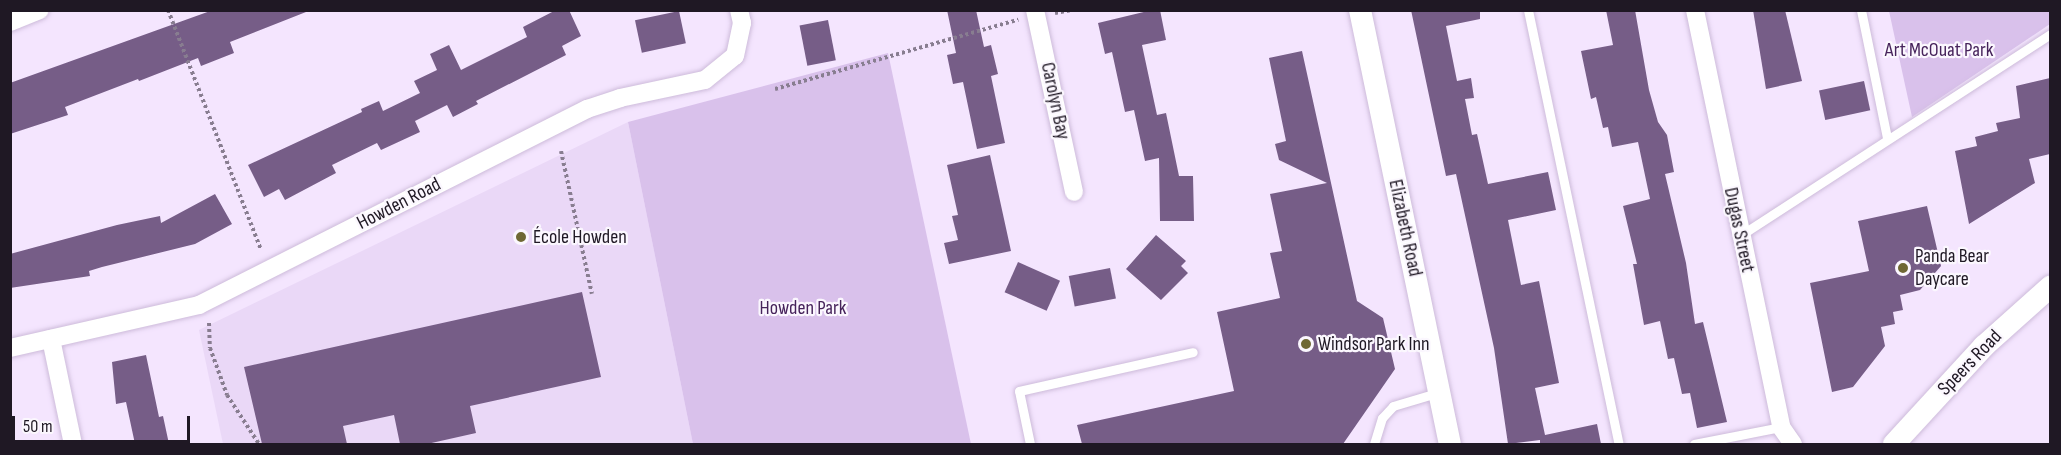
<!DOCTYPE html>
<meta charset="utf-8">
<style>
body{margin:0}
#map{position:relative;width:2061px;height:455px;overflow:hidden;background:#f4e5fe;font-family:"Sofia Sans Condensed",sans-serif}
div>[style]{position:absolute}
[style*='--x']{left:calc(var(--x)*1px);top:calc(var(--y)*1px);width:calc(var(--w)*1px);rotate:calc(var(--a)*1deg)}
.built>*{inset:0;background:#ead8f7}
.green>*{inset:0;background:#d9c1eb}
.building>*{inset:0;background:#765d87;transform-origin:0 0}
.path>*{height:4px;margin-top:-2px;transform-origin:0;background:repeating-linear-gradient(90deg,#887d90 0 3px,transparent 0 6px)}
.roads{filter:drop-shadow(0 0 2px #cdbbda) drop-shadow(0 0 2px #cdbbda)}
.service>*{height:9px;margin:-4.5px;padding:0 4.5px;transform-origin:4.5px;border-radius:4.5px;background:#fff}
.minor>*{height:18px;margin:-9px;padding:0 9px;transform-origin:9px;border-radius:9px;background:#fff}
.tertiary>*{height:22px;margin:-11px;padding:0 11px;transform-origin:11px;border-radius:11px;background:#fff}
.dots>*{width:16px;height:16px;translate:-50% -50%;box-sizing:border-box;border:3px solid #fbf7fe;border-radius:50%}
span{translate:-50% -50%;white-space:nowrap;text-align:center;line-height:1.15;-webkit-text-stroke:4.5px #fbf7fe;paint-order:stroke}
.park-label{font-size:20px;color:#46235b}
.street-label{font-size:20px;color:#1f1824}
.poi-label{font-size:20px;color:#1f1824}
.left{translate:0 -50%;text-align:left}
.frame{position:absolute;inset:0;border:12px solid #1f1824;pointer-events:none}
.scale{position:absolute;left:12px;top:416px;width:178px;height:27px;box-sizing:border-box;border:3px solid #1f1824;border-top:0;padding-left:8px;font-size:18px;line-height:21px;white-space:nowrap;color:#1f1824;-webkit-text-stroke:4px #fbf7fe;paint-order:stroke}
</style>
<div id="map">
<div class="built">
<i style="clip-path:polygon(628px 122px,693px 444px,223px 444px,199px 330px)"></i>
</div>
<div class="green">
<i style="clip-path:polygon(1889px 11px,2050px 11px,2050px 24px,1912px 117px)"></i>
<i style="clip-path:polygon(888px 53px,971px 444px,693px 444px,628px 122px)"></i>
</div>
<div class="building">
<i style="clip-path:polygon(213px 10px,306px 12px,230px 42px,234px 53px,201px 66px,198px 58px,139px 81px,138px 79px,65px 107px,68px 115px,10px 134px,10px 83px)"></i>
<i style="clip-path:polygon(556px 10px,569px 10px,581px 36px,562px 46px,566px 55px,476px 101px,478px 104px,453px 117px,447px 105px,415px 121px,420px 132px,381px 150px,377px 143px,332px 165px,336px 173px,285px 200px,279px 189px,264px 197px,248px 165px,362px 112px,361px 109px,379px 101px,383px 111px,420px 93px,414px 81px,437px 70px,430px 54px,449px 45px,461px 70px,527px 37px,523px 27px)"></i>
<i style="clip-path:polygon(947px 10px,976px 10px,984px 47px,991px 45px,998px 74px,991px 76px,1005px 143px,977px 149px,963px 82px,953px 84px,947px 55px,956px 53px)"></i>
<i style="clip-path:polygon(1152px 10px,1160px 10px,1166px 40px,1142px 45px,1157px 115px,1166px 113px,1179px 176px,1193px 176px,1194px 221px,1160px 221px,1159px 158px,1145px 161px,1134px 110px,1125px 112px,1112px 52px,1105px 54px,1098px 23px)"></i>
<i style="clip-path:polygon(1411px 10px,1480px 10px,1480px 19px,1446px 26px,1457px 81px,1471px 78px,1474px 98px,1465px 99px,1472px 135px,1477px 134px,1488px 184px,1548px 172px,1556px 210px,1508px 220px,1521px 285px,1539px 281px,1559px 383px,1535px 388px,1545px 435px,1597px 424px,1601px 444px,1540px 444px,1540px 440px,1508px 444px,1494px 348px,1456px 174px,1446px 176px)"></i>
<i style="clip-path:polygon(1606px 10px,1635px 10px,1649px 90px,1658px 122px,1667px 135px,1674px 172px,1665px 174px,1686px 263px,1695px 324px,1703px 322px,1727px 422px,1697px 428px,1690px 393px,1682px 394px,1674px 358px,1668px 359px,1660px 321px,1644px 325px,1633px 264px,1637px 264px,1623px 206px,1650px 199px,1638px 142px,1612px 147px,1608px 127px,1603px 128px,1596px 97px,1591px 99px,1581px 51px,1613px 45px)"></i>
<i style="clip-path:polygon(1753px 10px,1785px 10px,1802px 81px,1766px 89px)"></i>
<i style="left:679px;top:11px;width:33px;height:45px;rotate:78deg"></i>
<i style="left:828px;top:20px;width:41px;height:29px;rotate:79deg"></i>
<i style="clip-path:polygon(1302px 51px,1357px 301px,1383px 318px,1395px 369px,1343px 444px,1082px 444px,1077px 425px,1234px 391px,1217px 312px,1280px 298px,1270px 253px,1282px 251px,1270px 194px,1327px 183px,1279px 160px,1275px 144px,1286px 141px,1269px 58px)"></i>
<i style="clip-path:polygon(2050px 78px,2050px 154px,2029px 159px,2035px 183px,1969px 224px,1955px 151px,1977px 146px,1975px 137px,1998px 131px,1996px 123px,2020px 118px,2016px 86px)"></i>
<i style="left:1864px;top:81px;width:30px;height:46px;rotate:78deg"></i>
<i style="clip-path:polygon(990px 155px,1011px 251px,949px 264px,944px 243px,958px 240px,952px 216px,958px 215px,947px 165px)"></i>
<i style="clip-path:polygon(215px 194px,232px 224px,195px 244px,102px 267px,89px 271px,90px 276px,10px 288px,10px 254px,117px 225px,160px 216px,161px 223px)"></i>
<i style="clip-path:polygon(1927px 206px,1941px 266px,1920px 290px,1900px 295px,1903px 310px,1893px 312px,1895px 324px,1881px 327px,1885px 346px,1853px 387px,1832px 392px,1810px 283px,1869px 271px,1858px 221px)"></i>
<i style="clip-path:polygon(1156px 235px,1186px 261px,1181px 266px,1188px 273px,1161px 300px,1126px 269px)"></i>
<i style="left:1018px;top:262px;width:46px;height:33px;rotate:24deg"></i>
<i style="left:1110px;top:268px;width:31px;height:42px;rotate:79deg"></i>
<i style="clip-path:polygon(582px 292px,601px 377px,470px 406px,476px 433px,427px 444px,400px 444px,394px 415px,343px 426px,347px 444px,262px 444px,244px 367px)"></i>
<i style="clip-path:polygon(146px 355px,159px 417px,163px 416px,169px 444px,135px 444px,126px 402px,116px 404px,112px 362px)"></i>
</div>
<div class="path">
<i style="--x:168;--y:10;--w:257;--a:68.8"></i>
<i style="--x:1055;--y:13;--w:17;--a:-10"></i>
<i style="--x:775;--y:89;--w:253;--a:-15.9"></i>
<i style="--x:561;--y:151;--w:146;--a:77.8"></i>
<i style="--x:209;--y:323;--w:25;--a:88"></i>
<i style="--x:210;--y:348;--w:50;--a:70.1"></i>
<i style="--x:227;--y:395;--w:59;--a:56.9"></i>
</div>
<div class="roads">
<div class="service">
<i style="--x:1528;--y:10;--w:443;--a:78.2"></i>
<i style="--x:1861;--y:10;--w:131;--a:78.5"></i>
<i style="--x:1741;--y:235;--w:369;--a:-33"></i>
<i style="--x:1030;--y:444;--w:54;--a:-101.7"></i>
<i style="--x:1019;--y:391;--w:178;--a:-12.6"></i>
<i style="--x:1374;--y:444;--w:27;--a:-73"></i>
<i style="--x:1382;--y:418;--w:16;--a:-47"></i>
<i style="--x:1393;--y:406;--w:49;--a:-16.6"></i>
<i style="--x:1694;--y:444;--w:89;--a:-11.1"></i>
</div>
<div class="minor">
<i style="--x:1035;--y:10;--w:186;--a:77.9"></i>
<i style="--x:1695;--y:10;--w:426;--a:78.3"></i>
<i style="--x:1781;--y:427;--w:21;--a:55"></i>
<i style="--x:10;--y:22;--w:32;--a:-22"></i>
<i style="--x:51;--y:339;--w:107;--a:78.2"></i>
<i style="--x:10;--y:348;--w:194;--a:-12.8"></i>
<i style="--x:199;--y:305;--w:435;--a:-26.8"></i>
<i style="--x:587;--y:109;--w:35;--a:-18"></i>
<i style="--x:620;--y:98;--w:87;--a:-12"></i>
<i style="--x:705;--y:80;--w:38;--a:-39"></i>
<i style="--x:735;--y:56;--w:34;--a:-78"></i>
<i style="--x:742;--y:23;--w:13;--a:-103"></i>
</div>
<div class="tertiary">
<i style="--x:1360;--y:10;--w:443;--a:78.3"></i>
<i style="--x:1894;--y:444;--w:133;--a:-47.4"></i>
<i style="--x:1984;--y:346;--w:89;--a:-41.8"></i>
</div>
</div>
<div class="dots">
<i style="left:521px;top:237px;background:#6f6834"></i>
<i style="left:1903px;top:268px;background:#6f6834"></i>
<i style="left:1306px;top:344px;background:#6f6834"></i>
</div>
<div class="park-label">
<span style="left:1939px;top:50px">Art McOuat Park</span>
<span style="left:803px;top:308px">Howden Park</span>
</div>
<div class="street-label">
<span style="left:1055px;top:101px;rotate:78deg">Carolyn Bay</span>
<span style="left:399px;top:204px;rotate:-27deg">Howden Road</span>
<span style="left:1405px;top:228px;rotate:78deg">Elizabeth Road</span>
<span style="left:1739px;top:230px;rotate:78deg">Dugas Street</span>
<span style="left:1970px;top:363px;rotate:-46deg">Speers Road</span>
</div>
<div class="poi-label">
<span class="left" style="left:533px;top:237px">École Howden</span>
<span class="left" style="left:1915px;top:268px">Panda Bear<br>Daycare</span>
<span class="left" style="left:1318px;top:344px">Windsor Park Inn</span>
</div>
<div class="frame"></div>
<div class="scale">50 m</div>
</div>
